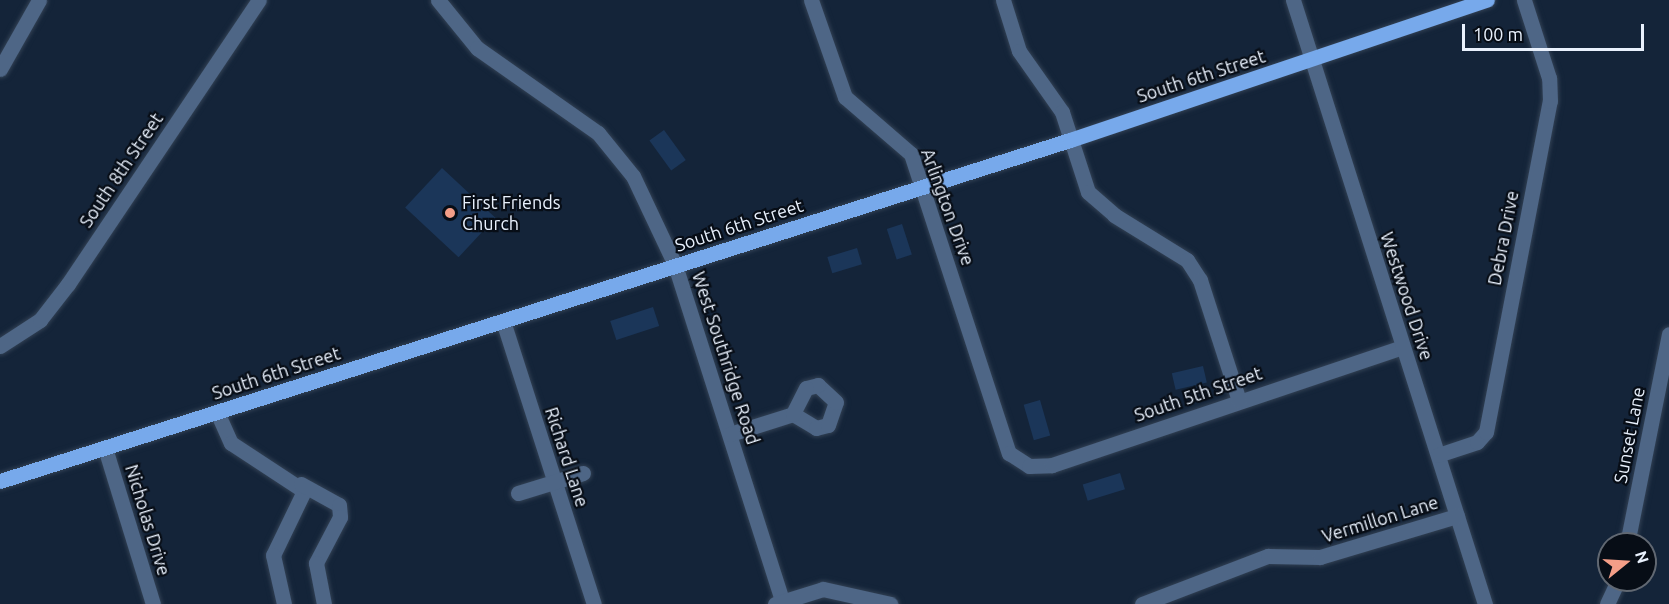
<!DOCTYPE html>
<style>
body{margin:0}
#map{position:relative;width:1669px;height:604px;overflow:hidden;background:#142439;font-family:Ubuntu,sans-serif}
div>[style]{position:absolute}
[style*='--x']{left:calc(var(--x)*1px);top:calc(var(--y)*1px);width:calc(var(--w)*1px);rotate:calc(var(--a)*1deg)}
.building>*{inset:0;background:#1b3659;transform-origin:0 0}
.roads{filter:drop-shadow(0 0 2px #324154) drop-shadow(0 0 2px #324154)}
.minor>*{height:15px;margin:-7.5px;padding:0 7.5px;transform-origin:7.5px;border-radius:7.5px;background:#4e6686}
.major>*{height:15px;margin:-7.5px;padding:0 7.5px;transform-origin:7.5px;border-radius:7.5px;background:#77a9eb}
.dots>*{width:16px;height:16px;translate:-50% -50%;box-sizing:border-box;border:3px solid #070d16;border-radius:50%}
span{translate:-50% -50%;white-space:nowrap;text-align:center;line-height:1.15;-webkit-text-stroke:4.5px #070d16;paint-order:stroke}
.street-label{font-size:18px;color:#e9f1fd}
.poi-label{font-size:18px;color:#e9f1fd}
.left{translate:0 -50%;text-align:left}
.north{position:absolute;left:1597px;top:532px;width:60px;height:60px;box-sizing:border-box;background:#070d16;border:2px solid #616872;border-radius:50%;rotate:72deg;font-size:16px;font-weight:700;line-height:24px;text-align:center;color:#e9f1fd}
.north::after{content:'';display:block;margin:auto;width:21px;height:27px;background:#f49e88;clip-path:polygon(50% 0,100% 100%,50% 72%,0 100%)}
.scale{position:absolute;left:1462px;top:24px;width:182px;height:27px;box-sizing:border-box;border:3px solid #e9f1fd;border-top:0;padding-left:8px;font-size:18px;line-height:21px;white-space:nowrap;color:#e9f1fd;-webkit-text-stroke:4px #070d16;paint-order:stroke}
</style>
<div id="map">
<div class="building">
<i style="left:664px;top:130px;width:37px;height:18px;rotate:54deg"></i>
<i style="left:442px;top:168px;width:73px;height:54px;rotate:43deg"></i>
<i style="left:902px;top:224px;width:32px;height:16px;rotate:72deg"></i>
<i style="left:857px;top:248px;width:17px;height:31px;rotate:73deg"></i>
<i style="left:653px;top:307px;width:20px;height:45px;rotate:72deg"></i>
<i style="left:1203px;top:366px;width:17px;height:32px;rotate:77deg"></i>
<i style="left:1040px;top:400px;width:37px;height:17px;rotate:74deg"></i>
<i style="left:1120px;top:473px;width:17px;height:39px;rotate:73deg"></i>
</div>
<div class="roads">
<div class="minor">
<i style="--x:438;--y:0;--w:62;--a:50.9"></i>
<i style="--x:477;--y:48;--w:148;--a:35.1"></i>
<i style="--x:598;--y:133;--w:55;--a:50.9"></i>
<i style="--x:633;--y:176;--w:98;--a:64.7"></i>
<i style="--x:675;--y:265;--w:356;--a:72.3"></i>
<i style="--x:811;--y:0;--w:103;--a:70.7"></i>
<i style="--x:845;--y:97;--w:87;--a:40.8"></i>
<i style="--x:911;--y:154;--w:315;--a:71.9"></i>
<i style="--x:1009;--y:453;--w:24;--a:33"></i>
<i style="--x:1029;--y:466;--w:23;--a:-2"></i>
<i style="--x:1052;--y:465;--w:369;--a:-18.6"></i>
<i style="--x:1003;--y:0;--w:53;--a:72.6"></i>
<i style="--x:1019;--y:51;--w:75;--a:54.8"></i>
<i style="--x:1062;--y:112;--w:84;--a:72"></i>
<i style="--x:1088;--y:192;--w:35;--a:41"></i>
<i style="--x:1114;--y:215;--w:86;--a:31.7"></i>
<i style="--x:1187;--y:260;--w:24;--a:57"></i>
<i style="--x:1200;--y:280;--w:127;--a:72.1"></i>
<i style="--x:1293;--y:0;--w:634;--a:72.37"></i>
<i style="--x:0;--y:69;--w:79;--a:-60.5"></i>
<i style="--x:503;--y:321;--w:297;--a:72.2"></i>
<i style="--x:0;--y:346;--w:48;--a:-33"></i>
<i style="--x:40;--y:320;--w:46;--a:-52.1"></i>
<i style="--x:68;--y:284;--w:342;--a:-56.1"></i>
<i style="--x:217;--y:412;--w:34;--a:66"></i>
<i style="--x:231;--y:443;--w:87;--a:33.3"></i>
<i style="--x:304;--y:491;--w:71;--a:115.8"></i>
<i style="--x:273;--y:555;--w:50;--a:77.3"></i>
<i style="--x:730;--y:434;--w:66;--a:-17.6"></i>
<i style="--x:793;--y:414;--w:27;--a:31"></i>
<i style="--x:816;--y:428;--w:12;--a:-14"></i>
<i style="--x:828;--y:425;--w:24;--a:-71"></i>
<i style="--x:836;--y:402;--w:25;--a:-137"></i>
<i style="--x:818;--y:385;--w:12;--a:166"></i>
<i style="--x:806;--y:388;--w:29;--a:117"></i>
<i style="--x:105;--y:448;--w:163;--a:72.9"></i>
<i style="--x:1438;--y:455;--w:41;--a:-18.4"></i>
<i style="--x:1477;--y:442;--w:13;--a:-48"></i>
<i style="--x:1486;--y:432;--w:337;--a:-79.1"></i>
<i style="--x:1550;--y:101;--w:23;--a:-92"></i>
<i style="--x:1549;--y:78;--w:82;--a:-107.8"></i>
<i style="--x:301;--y:484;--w:43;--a:28.9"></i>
<i style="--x:339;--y:505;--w:12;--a:85"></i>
<i style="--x:340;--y:517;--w:52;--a:117.6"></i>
<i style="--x:316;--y:563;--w:42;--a:79"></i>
<i style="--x:518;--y:493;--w:68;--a:-17.1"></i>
<i style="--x:1627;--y:544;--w:214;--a:-78.7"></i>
<i style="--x:775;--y:604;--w:50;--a:-17.4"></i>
<i style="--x:823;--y:589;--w:69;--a:12.6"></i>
<i style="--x:1142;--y:604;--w:135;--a:-20.9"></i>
<i style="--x:1268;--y:556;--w:52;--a:1.1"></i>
<i style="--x:1320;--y:557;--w:143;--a:-16.7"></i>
<i style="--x:1607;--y:604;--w:26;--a:-65"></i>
</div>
<div class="major">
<i style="--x:0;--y:481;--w:1123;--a:-17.68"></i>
<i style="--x:1070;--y:140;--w:440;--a:-18.6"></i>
</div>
</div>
<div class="dots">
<i style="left:450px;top:213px;background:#f49e88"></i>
</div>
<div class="street-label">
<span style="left:1201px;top:76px;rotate:-18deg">South 6th Street</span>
<span style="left:121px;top:170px;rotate:-56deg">South 8th Street</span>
<span style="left:948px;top:207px;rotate:70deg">Arlington Drive</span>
<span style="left:739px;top:225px;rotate:-18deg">South 6th Street</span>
<span style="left:1503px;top:238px;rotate:-79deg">Debra Drive</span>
<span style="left:1407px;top:296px;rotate:72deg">Westwood Drive</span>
<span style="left:726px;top:358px;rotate:72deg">West Southridge Road</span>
<span style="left:276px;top:373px;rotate:-18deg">South 6th Street</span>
<span style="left:1198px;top:394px;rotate:-19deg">South 5th Street</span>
<span style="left:1629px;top:435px;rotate:-79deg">Sunset Lane</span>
<span style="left:567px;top:457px;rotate:72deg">Richard Lane</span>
<span style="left:1380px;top:519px;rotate:-17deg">Vermillon Lane</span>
<span style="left:148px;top:520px;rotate:73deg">Nicholas Drive</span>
</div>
<div class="poi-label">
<span class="left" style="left:462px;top:213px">First Friends<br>Church</span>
</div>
<div class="north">N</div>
<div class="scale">100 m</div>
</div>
